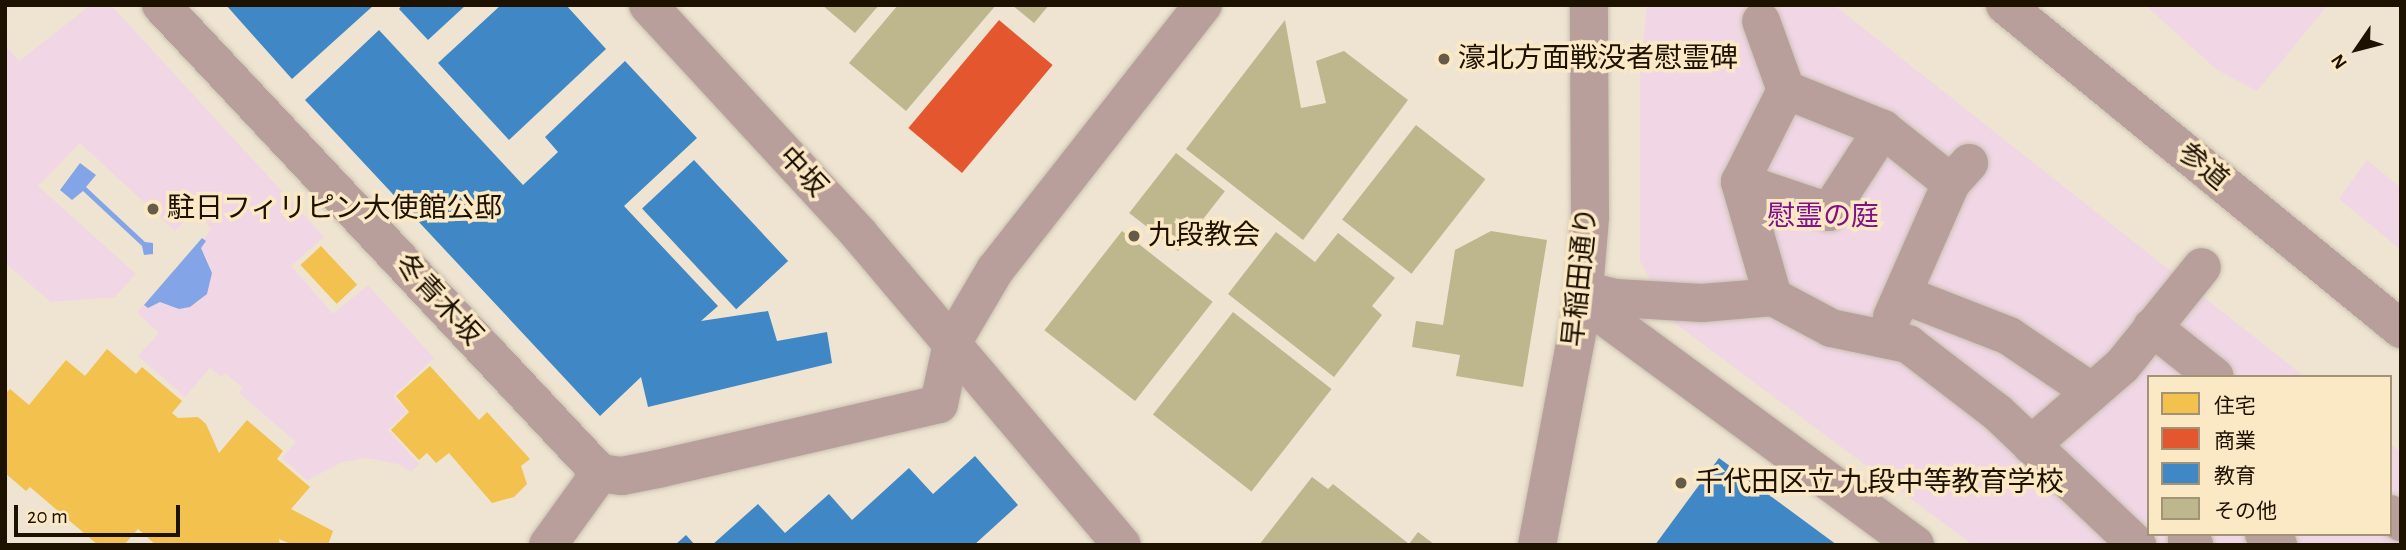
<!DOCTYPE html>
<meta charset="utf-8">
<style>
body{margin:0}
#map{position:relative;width:2406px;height:550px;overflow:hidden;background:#eee4d1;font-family:"Alegreya Sans","Noto Sans JP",sans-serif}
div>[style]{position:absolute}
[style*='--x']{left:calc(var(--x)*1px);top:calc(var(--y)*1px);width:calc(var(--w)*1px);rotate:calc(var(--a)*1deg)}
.green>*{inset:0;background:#f1d6e6}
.water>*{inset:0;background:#84a4e8}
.homes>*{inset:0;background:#f2c14e;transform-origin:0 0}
.shops>*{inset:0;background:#e4572e;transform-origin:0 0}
.schools>*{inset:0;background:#3f88c5;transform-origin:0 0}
.building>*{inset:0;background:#beb68d;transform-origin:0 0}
.roads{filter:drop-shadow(0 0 2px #cac1b2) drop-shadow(0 0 2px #cac1b2)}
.minor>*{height:38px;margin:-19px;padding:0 19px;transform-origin:19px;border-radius:19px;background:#b89f9b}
.dots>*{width:19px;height:19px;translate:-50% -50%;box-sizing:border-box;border:4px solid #fbe8c4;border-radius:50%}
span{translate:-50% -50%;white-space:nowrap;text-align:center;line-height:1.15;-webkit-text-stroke:7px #fbe8c4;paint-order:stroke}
.poi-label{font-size:28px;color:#1d1100}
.left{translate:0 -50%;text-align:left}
.street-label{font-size:28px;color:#1d1100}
.park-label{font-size:28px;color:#81108e}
.frame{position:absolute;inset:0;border:7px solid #1d1100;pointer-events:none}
.legend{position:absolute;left:2147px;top:375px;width:245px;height:161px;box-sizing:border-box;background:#fbe8c4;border:2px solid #a29276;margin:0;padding:9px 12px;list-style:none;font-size:21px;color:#1d1100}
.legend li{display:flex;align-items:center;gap:14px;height:35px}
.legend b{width:35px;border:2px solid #a29276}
.north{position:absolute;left:2322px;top:14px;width:70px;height:70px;-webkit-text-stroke:5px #fbe8c4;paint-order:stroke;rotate:235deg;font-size:19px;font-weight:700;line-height:28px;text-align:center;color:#1d1100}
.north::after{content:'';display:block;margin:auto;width:24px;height:32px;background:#1d1100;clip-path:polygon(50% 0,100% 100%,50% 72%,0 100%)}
.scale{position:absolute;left:14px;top:505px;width:166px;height:32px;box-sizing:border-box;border:4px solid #1d1100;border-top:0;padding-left:9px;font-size:21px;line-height:24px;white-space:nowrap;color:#1d1100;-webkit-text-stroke:5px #fbe8c4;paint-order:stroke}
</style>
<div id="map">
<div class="green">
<i style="clip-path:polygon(91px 5px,111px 5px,324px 237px,291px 266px,333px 314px,368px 285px,434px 358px,393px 396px,407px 412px,388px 430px,419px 464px,411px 472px,398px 464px,366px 458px,343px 462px,307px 480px,282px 458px,296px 442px,239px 393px,243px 388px,225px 373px,221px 377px,210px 368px,185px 397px,138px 356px,159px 333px,137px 313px,144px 305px,148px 308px,160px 302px,180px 309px,199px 302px,209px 262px,200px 248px,211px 228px,193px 212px,175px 231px,80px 143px,38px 186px,136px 274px,115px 297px,51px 302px,5px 263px,5px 46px,19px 61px)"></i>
<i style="clip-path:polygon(1647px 5px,1834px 5px,2305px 377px,2149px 377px,2149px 534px,2390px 534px,2390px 444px,2401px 452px,2401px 545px,1973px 545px,1673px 322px,1640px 261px,1640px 77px)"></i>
<i style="clip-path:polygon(2145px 5px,2328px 5px,2257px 91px,2217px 70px)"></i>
<i style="clip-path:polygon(2367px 160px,2401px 188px,2401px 250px,2339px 199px)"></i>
</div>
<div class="water">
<i style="clip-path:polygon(80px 163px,96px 175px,86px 187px,145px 242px,153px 243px,153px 254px,144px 255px,142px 246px,83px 191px,72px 200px,60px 190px)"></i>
<i style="clip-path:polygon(202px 238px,206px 241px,201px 248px,212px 273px,207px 294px,190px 307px,179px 309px,160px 302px,148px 308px,144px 305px)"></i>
</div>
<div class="homes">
<i style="left:321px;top:246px;width:53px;height:28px;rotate:47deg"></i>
<i style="clip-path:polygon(107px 349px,136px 374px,142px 367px,182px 401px,172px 413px,178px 418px,198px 417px,206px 424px,219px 453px,247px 420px,283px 451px,277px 459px,310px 487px,291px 509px,333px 531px,328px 545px,293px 545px,279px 539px,280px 545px,156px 545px,138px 529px,124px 545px,98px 545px,30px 487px,26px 491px,5px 473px,5px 394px,10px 389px,29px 405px,66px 360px,85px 376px)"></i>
<i style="clip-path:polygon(430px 366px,479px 420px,487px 412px,530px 459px,521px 466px,527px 484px,514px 497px,492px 503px,449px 453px,436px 463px,427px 453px,419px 460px,391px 430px,409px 412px,396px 396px)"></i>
</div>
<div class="shops">
<i style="left:999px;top:20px;width:70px;height:141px;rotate:40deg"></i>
</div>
<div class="schools">
<i style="clip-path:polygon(226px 5px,374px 5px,292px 79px)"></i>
<i style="clip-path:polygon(402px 5px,466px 5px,428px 40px,399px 9px)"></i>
<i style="clip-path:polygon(501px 5px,566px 5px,606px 49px,509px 140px,438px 63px)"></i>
<i style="clip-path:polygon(379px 30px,523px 185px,558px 152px,545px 137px,625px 61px,697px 138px,624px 206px,718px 306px,701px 321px,768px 311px,777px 341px,827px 332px,832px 363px,648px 407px,641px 377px,600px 416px,305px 100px)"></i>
<i style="left:694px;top:160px;width:138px;height:71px;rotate:47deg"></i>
<i style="clip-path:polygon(975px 456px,1018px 505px,974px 545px,712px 545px,758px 504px,785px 533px,829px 494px,852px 520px,909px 468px,933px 494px)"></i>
<i style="clip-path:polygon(1719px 458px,1837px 545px,1655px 545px)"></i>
<i style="clip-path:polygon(686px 535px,695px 545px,675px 545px)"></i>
</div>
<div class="building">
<i style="clip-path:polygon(822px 5px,879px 5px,855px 33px)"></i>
<i style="clip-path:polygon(898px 5px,996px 5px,906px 111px,849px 63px)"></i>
<i style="clip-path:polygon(1012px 5px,1049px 5px,1034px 23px)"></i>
<i style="clip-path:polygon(1285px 20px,1301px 108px,1326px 103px,1316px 61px,1344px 51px,1408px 100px,1303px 240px,1186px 149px)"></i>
<i style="left:1416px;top:125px;width:88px;height:120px;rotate:38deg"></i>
<i style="left:1176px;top:153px;width:62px;height:76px;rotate:38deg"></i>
<i style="left:1122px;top:231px;width:115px;height:126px;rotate:38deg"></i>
<i style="clip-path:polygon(1491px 231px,1547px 240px,1523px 387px,1456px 376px,1460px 355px,1412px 347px,1416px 321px,1443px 325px,1455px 250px)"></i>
<i style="clip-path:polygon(1276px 232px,1315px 262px,1338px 233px,1395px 278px,1372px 306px,1382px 315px,1334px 377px,1228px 294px)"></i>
<i style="left:1233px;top:312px;width:125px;height:130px;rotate:38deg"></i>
<i style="clip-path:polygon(1312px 477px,1328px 489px,1333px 484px,1409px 544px,1418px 532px,1435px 545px,1259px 545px)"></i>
</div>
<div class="roads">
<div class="minor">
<i style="--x:161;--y:5;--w:642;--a:46.83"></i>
<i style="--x:648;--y:5;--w:311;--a:47.3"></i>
<i style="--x:859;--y:234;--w:407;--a:49.8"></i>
<i style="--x:2005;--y:5;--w:512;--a:39.29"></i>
<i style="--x:1786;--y:90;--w:105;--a:21.9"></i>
<i style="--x:1883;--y:129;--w:87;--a:38.5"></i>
<i style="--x:1740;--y:182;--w:94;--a:18.6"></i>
<i style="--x:1829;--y:212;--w:99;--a:-57"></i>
<i style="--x:1583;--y:290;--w:34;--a:14"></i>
<i style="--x:1616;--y:298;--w:86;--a:3.3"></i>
<i style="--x:1702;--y:303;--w:71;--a:-4.8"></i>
<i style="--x:1773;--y:297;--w:120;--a:-106"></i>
<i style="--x:1740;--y:182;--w:103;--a:-63.4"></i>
<i style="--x:1786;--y:90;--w:73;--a:-109.9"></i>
<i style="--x:1904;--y:295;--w:113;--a:21.3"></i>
<i style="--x:2009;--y:336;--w:100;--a:34"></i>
<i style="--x:1773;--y:297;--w:66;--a:28.1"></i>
<i style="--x:1831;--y:328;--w:79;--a:11.7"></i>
<i style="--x:1908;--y:344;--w:113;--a:37.5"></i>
<i style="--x:1998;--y:413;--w:192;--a:43.5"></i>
<i style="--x:1583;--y:301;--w:412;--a:36.3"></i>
<i style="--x:1892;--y:317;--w:146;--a:-66.2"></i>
<i style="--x:1951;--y:183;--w:27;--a:-48"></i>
<i style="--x:2152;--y:327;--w:80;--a:38.4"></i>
<i style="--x:2031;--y:445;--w:121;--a:-41"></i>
<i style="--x:2122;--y:366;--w:127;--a:-51.1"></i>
<i style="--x:2390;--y:514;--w:14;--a:36"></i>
<i style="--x:2192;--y:534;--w:8;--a:130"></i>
<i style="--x:2187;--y:540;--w:9;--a:36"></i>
<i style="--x:2264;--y:534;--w:18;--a:38"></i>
<i style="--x:548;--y:545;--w:89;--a:-54.2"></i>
<i style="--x:600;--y:473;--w:22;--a:8"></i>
<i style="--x:622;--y:476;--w:37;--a:-11"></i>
<i style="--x:658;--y:469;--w:288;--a:-13"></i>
<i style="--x:939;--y:404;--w:62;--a:-78"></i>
<i style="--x:952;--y:343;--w:85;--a:-59.5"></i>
<i style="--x:995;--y:270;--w:337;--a:-51.9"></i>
<i style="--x:1537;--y:545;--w:248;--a:-79.3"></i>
<i style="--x:1583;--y:301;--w:84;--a:-85.2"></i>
<i style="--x:1590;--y:217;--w:212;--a:-90.3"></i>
</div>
</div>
<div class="dots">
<i style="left:1444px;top:59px;background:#665b49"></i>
<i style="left:153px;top:209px;background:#665b49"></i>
<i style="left:1134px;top:236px;background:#665b49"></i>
<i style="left:1681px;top:483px;background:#665b49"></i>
</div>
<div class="poi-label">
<span class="left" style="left:1458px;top:59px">濠北方面戦没者慰霊碑</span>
<span class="left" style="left:167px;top:209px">駐日フィリピン大使館公邸</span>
<span class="left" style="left:1148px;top:236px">九段教会</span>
<span class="left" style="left:1695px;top:483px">千代田区立 九段中等教育学校</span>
</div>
<div class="street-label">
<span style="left:2203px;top:167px;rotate:40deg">参道</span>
<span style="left:802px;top:172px;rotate:47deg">中坂</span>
<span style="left:1581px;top:277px;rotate:-84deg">早稲田通り</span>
<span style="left:438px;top:300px;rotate:47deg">冬青木坂</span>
</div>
<div class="park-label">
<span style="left:1823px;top:217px">慰霊の庭</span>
</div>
<div class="frame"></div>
<ul class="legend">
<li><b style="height:19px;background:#f2c14e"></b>住宅</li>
<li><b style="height:19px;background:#e4572e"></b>商業</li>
<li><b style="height:19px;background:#3f88c5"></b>教育</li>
<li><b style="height:19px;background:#beb68d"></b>その他</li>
</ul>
<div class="north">N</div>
<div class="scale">20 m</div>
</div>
